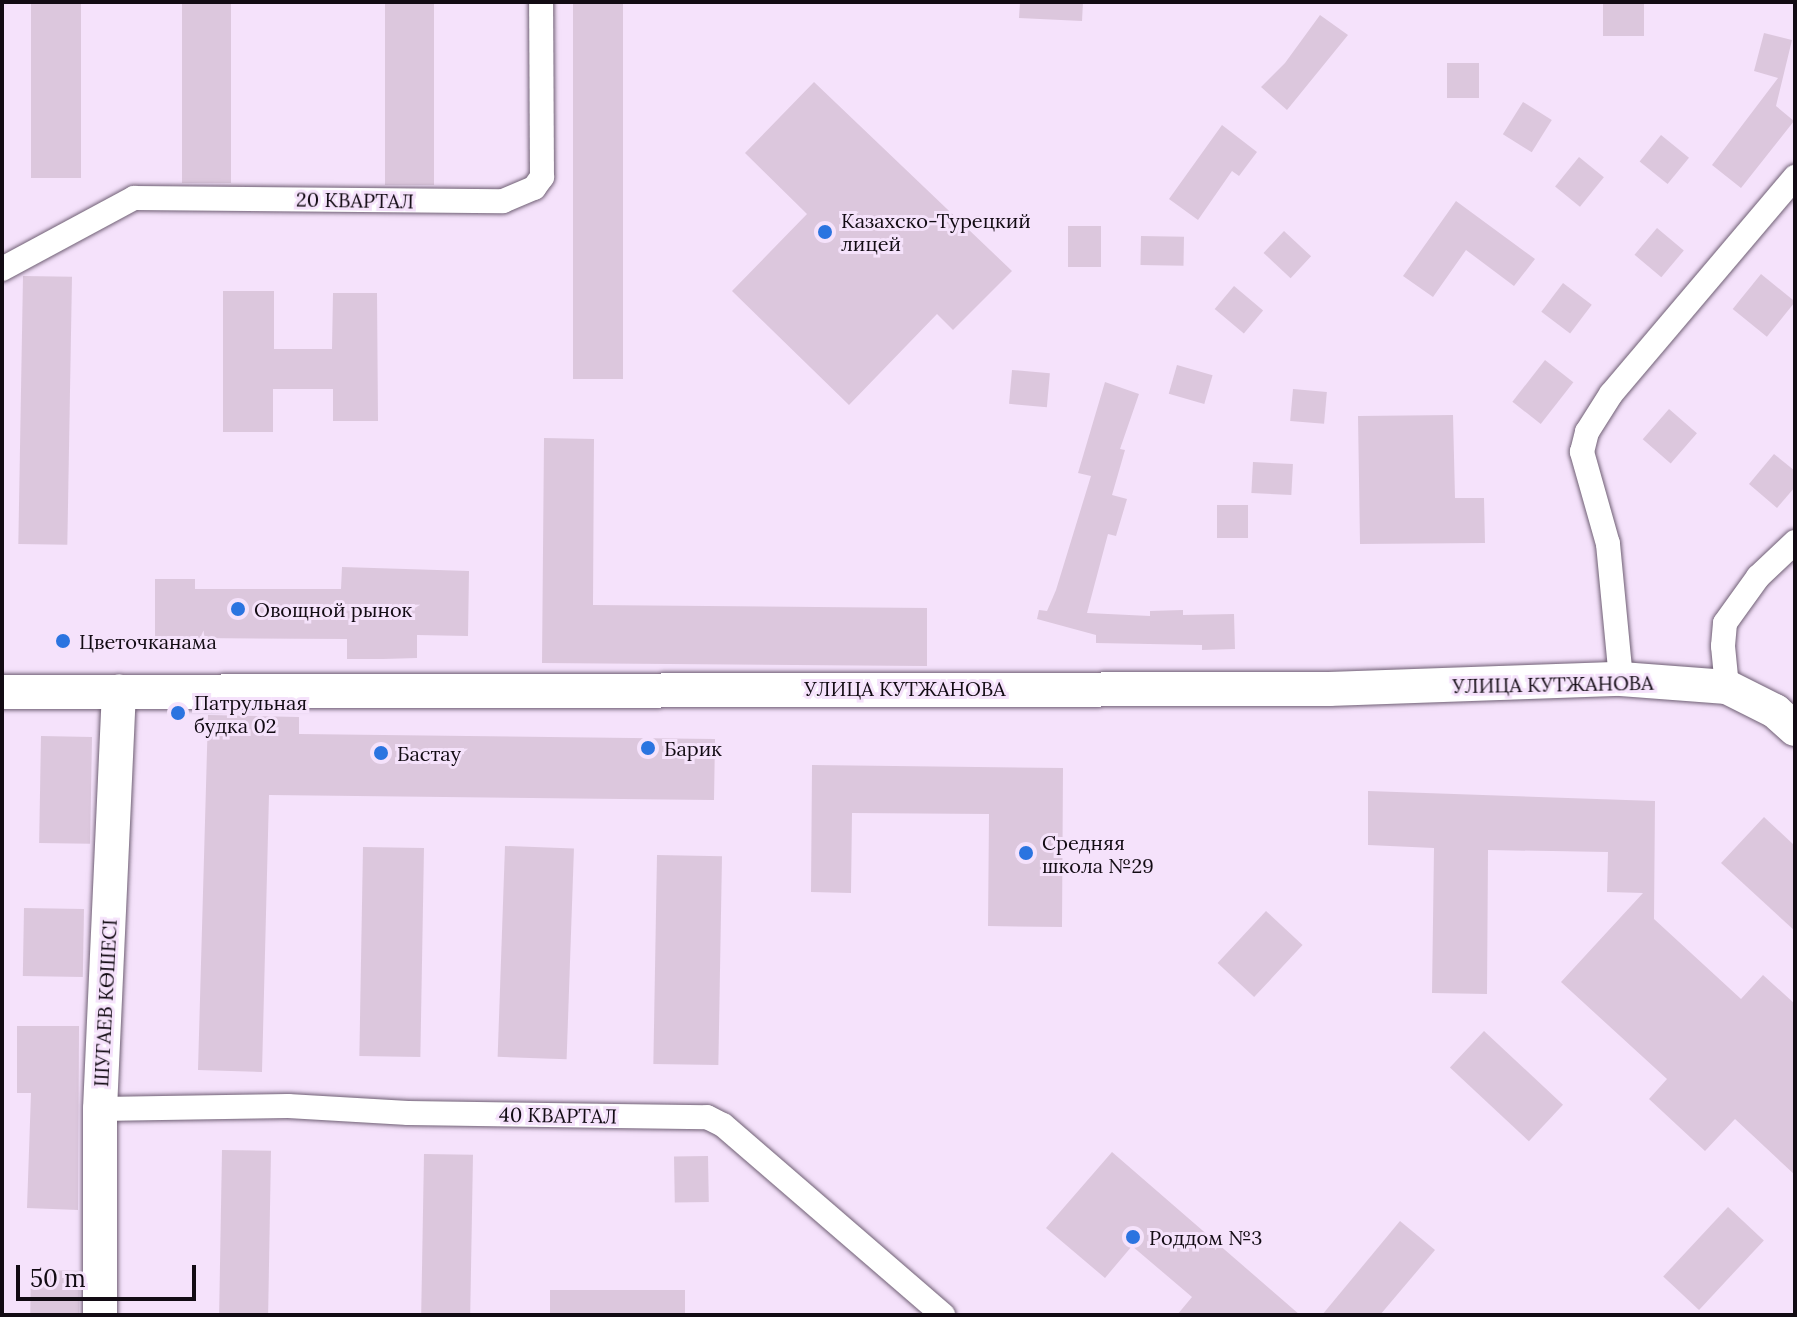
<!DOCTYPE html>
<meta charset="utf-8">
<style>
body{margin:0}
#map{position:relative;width:1797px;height:1317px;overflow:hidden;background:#f5e2fb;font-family:Lora,serif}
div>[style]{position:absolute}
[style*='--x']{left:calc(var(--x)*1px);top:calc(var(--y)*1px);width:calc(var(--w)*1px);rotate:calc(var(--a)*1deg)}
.building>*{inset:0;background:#dcc7dd;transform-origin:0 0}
.roads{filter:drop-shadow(0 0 2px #6f5f74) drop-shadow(0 0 2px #6f5f74)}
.street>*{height:24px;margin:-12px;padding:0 12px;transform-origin:12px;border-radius:12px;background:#fff}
.secondary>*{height:34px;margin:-17px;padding:0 17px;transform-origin:17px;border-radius:17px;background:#fff}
.dots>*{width:22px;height:22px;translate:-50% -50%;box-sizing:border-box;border:4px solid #f5e2fb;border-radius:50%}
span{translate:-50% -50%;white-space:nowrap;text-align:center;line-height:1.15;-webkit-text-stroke:6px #f5e2fb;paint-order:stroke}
.street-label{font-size:20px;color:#120b13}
.poi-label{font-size:20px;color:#120b13}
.left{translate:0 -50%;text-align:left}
.frame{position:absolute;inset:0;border:4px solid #120b13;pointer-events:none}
.scale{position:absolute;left:16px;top:1265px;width:180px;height:36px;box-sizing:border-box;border:4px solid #120b13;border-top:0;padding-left:10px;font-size:24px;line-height:28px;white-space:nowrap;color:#120b13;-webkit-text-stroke:6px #f5e2fb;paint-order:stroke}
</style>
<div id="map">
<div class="building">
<i style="left:31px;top:2px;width:50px;height:176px"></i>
<i style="left:182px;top:2px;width:49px;height:181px"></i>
<i style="left:385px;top:2px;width:49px;height:183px"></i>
<i style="left:573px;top:2px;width:50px;height:377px"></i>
<i style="clip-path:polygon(1020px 2px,1083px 2px,1082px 21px,1019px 18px)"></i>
<i style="left:1603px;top:2px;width:41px;height:34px"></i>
<i style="clip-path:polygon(1320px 15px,1348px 35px,1287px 110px,1261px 87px,1285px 63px)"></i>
<i style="clip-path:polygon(1764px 33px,1792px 40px,1776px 106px,1794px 121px,1741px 188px,1712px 165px,1778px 78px,1754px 71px)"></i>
<i style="left:1447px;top:63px;width:32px;height:35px"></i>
<i style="clip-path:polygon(814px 82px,1012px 271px,953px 330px,937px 314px,849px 405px,732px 291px,807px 214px,745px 153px)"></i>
<i style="left:1523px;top:102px;width:34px;height:38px;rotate:32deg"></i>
<i style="clip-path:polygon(1222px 125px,1257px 152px,1239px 176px,1232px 171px,1198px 220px,1169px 199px)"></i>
<i style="left:1661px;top:135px;width:36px;height:34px;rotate:39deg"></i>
<i style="left:1579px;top:157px;width:32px;height:38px;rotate:39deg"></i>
<i style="clip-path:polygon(1456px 201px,1535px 259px,1514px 286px,1466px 250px,1433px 297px,1403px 276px)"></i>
<i style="left:1068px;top:226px;width:33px;height:41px"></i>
<i style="left:1657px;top:228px;width:35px;height:35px;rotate:40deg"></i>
<i style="left:1284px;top:231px;width:37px;height:30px;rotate:43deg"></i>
<i style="left:1141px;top:236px;width:43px;height:29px;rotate:1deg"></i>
<i style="left:1761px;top:274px;width:44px;height:45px;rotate:39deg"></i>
<i style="left:23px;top:276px;width:49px;height:268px;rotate:1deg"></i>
<i style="left:1563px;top:283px;width:36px;height:36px;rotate:37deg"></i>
<i style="left:1234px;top:286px;width:38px;height:30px;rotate:40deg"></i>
<i style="clip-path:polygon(223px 291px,274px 291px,274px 349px,332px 349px,333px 293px,377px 293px,378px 421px,333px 421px,333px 389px,273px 389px,273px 432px,223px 432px)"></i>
<i style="left:1545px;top:360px;width:36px;height:53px;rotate:38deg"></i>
<i style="left:1177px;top:365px;width:37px;height:30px;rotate:16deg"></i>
<i style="left:1012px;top:370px;width:38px;height:34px;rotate:5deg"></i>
<i style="clip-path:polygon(1105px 382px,1139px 394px,1120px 449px,1125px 450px,1112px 495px,1127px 499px,1116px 536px,1108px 534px,1087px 613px,1150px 616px,1150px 611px,1183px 610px,1183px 615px,1234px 614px,1235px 649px,1202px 650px,1202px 645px,1096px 643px,1096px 635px,1037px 619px,1039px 610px,1047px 611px,1056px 590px,1091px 476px,1078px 473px)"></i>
<i style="left:1293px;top:389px;width:34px;height:32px;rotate:5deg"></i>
<i style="left:1669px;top:409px;width:37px;height:40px;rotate:41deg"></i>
<i style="clip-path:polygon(1453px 415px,1455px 498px,1484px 498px,1485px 543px,1360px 544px,1358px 416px)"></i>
<i style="clip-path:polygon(544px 438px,594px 439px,593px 605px,927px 608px,927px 666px,542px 663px)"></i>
<i style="clip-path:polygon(1774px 454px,1795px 471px,1795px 487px,1777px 508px,1749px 484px)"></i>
<i style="left:1253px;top:462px;width:40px;height:31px;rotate:3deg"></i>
<i style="left:1217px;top:505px;width:31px;height:33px"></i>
<i style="clip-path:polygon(342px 567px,469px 571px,468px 636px,417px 635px,417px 658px,383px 659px,347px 659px,347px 639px,195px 638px,195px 644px,155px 644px,155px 579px,195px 579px,195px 589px,341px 589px)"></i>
<i style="clip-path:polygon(208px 715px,299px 717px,299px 734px,715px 739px,714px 800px,269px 795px,262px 1072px,198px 1070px)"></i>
<i style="left:41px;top:736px;width:51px;height:107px;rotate:1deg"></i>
<i style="clip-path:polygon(812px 765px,1063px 768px,1062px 927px,988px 926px,989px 814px,852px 813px,851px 893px,811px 892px)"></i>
<i style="clip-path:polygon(1368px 791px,1655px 801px,1654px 919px,1741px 999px,1763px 975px,1795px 1004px,1795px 1175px,1735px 1119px,1705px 1151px,1649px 1099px,1667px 1079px,1561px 982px,1643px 893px,1607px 892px,1608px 852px,1488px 850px,1487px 994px,1432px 993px,1434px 848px,1368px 845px)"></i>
<i style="clip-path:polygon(1764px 817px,1795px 846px,1795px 931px,1721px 863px)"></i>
<i style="left:505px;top:846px;width:69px;height:211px;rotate:2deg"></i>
<i style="left:363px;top:847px;width:61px;height:209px;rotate:1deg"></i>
<i style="left:657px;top:855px;width:65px;height:209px;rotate:1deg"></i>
<i style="left:24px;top:908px;width:60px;height:68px;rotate:1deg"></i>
<i style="left:1266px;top:911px;width:50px;height:71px;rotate:43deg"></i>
<i style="clip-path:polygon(17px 1026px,79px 1026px,78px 1210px,27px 1208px,31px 1093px,17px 1093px)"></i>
<i style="left:1484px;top:1031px;width:108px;height:50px;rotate:43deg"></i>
<i style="left:222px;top:1150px;width:49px;height:165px;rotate:1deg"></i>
<i style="clip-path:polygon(1112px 1152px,1300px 1315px,1177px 1315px,1192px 1297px,1132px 1246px,1105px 1278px,1046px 1228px)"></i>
<i style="left:424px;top:1154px;width:49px;height:161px;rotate:1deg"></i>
<i style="left:708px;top:1156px;width:46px;height:34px;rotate:89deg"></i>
<i style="left:1728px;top:1207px;width:49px;height:95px;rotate:43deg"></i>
<i style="clip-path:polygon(1400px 1221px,1435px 1250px,1380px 1315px,1322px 1315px)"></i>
<i style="left:31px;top:1270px;width:49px;height:45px;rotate:1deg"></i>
<i style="left:550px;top:1290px;width:135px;height:25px"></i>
</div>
<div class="roads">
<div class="street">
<i style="--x:2;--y:269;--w:150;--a:-28.3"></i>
<i style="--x:134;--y:198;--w:369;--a:0.5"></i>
<i style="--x:503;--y:201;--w:34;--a:-23"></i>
<i style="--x:534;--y:188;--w:14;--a:-54"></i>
<i style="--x:542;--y:177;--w:175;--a:-90.3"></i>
<i style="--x:1621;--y:679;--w:136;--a:-95.5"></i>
<i style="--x:1608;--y:544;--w:96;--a:-105.8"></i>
<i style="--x:1582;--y:452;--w:21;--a:-76"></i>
<i style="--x:1587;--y:432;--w:45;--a:-57.7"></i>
<i style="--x:1611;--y:394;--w:285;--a:-49.7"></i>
<i style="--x:1727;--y:687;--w:41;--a:-95.6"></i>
<i style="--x:1723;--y:646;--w:23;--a:-85"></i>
<i style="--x:1725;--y:623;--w:57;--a:-54.3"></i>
<i style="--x:1758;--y:577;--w:51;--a:-43.4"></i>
<i style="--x:100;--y:1109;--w:188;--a:-0.9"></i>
<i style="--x:288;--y:1106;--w:120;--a:3.3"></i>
<i style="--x:408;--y:1113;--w:299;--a:0.8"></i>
<i style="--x:707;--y:1117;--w:18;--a:27"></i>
<i style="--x:723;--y:1125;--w:291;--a:40.8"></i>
</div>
<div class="secondary">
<i style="--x:2;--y:692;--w:1327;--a:-0.13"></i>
<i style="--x:1329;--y:689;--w:292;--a:-2"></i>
<i style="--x:1621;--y:679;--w:106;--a:4.3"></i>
<i style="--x:1727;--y:687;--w:54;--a:26.6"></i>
<i style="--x:1775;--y:711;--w:27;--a:42"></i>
<i style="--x:100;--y:1315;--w:206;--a:-90"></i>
<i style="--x:100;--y:1109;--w:418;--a:-87.4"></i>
</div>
</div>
<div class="dots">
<i style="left:825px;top:232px;background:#2b74e0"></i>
<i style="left:238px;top:609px;background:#2b74e0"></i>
<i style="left:63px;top:641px;background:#2b74e0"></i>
<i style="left:178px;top:713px;background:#2b74e0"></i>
<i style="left:648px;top:748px;background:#2b74e0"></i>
<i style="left:381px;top:753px;background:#2b74e0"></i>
<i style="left:1026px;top:853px;background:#2b74e0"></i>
<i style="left:1133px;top:1237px;background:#2b74e0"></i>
</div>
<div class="street-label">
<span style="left:355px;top:200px;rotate:1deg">20 КВАРТАЛ</span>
<span style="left:1553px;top:684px;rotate:-1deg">УЛИЦА КУТЖАНОВА</span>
<span style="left:905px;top:688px">УЛИЦА КУТЖАНОВА</span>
<span style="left:105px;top:1003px;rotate:-87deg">ШУГАЕВ КӨШЕСІ</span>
<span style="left:558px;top:1115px;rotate:1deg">40 КВАРТАЛ</span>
</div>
<div class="poi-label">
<span class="left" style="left:841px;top:232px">Казахско-Турецкий<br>лицей</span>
<span class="left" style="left:254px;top:609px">Овощной рынок</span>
<span class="left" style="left:79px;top:641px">Цветочканама</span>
<span class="left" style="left:194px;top:714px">Патрульная<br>будка 02</span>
<span class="left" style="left:664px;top:748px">Барик</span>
<span class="left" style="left:397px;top:753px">Бастау</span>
<span class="left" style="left:1042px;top:854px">Средняя<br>школа №29</span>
<span class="left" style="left:1149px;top:1237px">Роддом №3</span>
</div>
<div class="frame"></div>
<div class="scale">50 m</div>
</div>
